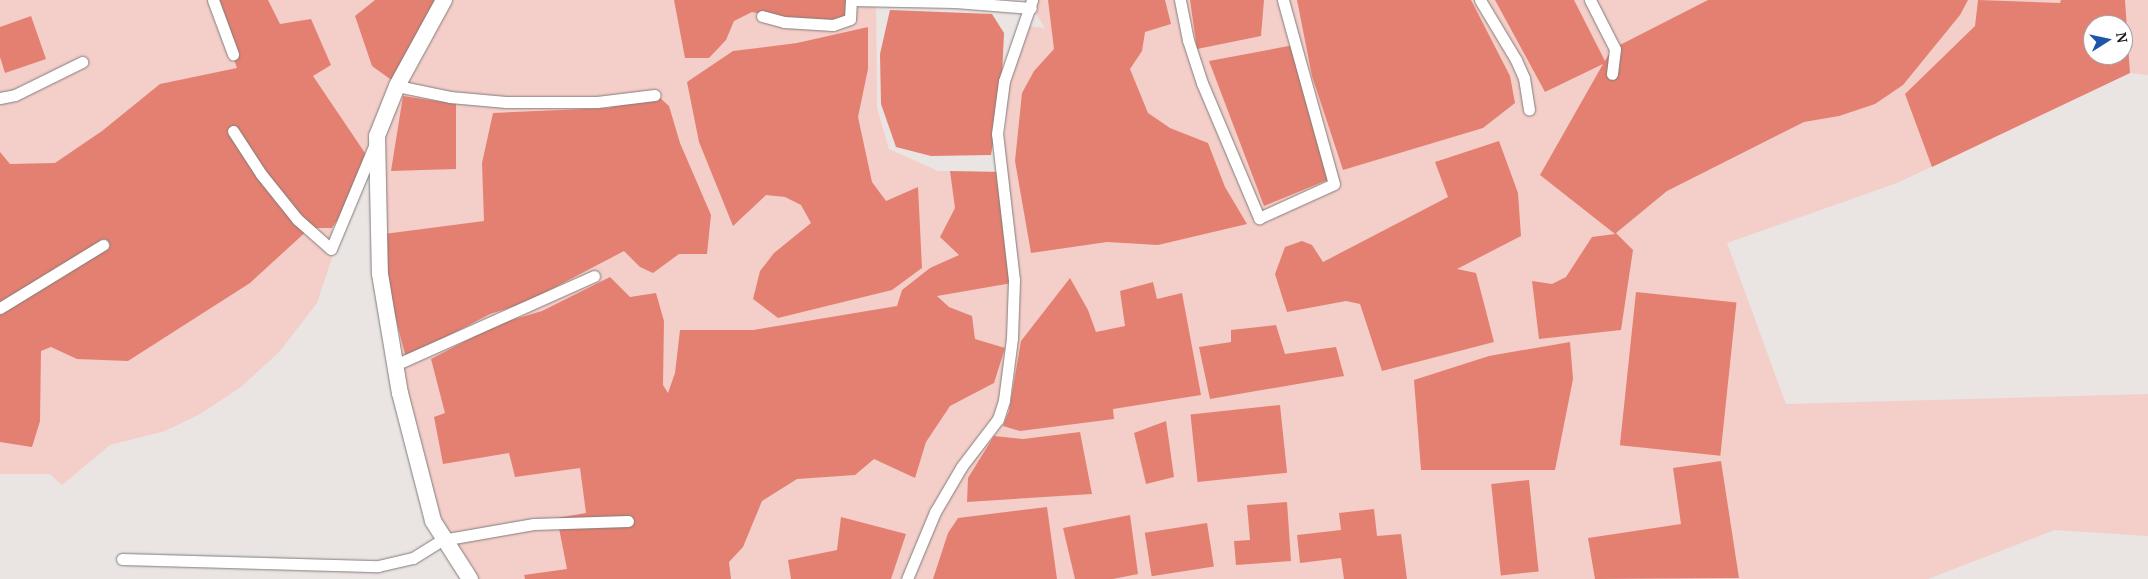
<!DOCTYPE html>
<style>
body{margin:0}
#map{position:relative;width:2148px;height:579px;overflow:hidden;background:#eae4e3;font-family:"PT Serif",serif}
div>[style]{position:absolute}
[style*='--x']{left:calc(var(--x)*1px);top:calc(var(--y)*1px);width:calc(var(--w)*1px);rotate:calc(var(--a)*1deg)}
.green>*{inset:0;background:#f4cec8}
.forest>*{inset:0;background:#e48071;transform-origin:0 0}
.roads{filter:drop-shadow(0 0 1px #817c7b) drop-shadow(0 0 1px #817c7b)}
.street>*{height:11px;margin:-5.5px;padding:0 5.5px;transform-origin:5.5px;border-radius:5.5px;background:#fff}
.secondary>*{height:16px;margin:-8px;padding:0 8px;transform-origin:8px;border-radius:8px;background:#fff}
span{translate:-50% -50%;white-space:nowrap;text-align:center;line-height:1.15;-webkit-text-stroke:4px #fff;paint-order:stroke}
.north{position:absolute;left:2083px;top:15px;width:50px;height:50px;box-sizing:border-box;background:#fff;border:1px solid #a3a2a2;border-radius:50%;rotate:80deg;font-size:14px;font-weight:700;line-height:20px;text-align:center;color:#191717}
.north::after{content:'';display:block;margin:auto;width:18px;height:22px;background:#1e57a9;clip-path:polygon(50% 0,100% 100%,50% 72%,0 100%)}
</style>
<div id="map">
<div class="green">
<i style="clip-path:polygon(evenodd,0 0,876px 0,877px 108px,889px 149px,938px 171px,1002px 172px,1011px 54px,1026px 26px,1045px 28px,1031px 6px,1032px 0,2148px 0,2148px 75px,2130px 73px,1897px 183px,1727px 243px,1786px 404px,2148px 394px,2148px 536px,2055px 530px,1928px 579px,477px 579px,474px 568px,431px 513px,401px 403px,374px 140px,349px 203px,332px 228px,335px 249px,317px 303px,280px 351px,241px 387px,200px 414px,165px 431px,110px 445px,62px 485px,50px 474px,0 474px,0 0,2093px 25px,2123px 25px,2123px 55px,2093px 55px,2093px 25px)"></i>
</div>
<div class="forest">
<i style="clip-path:polygon(213px 0,268px 0,280px 24px,311px 19px,331px 65px,313px 76px,367px 156px,349px 203px,332px 228px,310px 228px,250px 283px,128px 361px,77px 359px,51px 347px,41px 351px,40px 421px,32px 447px,0 442px,0 152px,10px 164px,55px 163px,102px 131px,160px 84px,237px 68px)"></i>
<i style="clip-path:polygon(375px 0,441px 0,403px 80px,390px 79px,372px 66px,355px 16px)"></i>
<i style="clip-path:polygon(674px 0,862px 0,855px 1px,855px 18px,838px 22px,795px 21px,752px 12px,734px 21px,726px 40px,709px 58px,685px 58px)"></i>
<i style="clip-path:polygon(1048px 0,1165px 0,1171px 24px,1145px 32px,1142px 51px,1130px 69px,1148px 113px,1170px 128px,1208px 143px,1225px 187px,1247px 224px,1158px 245px,1107px 242px,1031px 253px,1015px 161px,1022px 93px,1034px 71px,1054px 49px)"></i>
<i style="clip-path:polygon(1190px 0,1264px 0,1261px 36px,1197px 49px)"></i>
<i style="clip-path:polygon(1297px 0,1471px 0,1510px 76px,1515px 103px,1483px 128px,1343px 170px,1312px 76px)"></i>
<i style="clip-path:polygon(1495px 0,1574px 0,1605px 61px,1612px 49px,1708px 0,1968px 0,1960px 15px,1903px 85px,1875px 104px,1839px 116px,1804px 122px,1667px 191px,1616px 233px,1633px 250px,1621px 330px,1539px 339px,1532px 281px,1552px 284px,1566px 277px,1592px 237px,1615px 234px,1540px 175px,1603px 64px,1545px 92px)"></i>
<i style="clip-path:polygon(evenodd,1978px 0,2060px 3px,2061px 0,2125px 0,2130px 73px,1932px 167px,1905px 94px,1975px 26px,1978px 0,2093px 25px,2123px 25px,2123px 55px,2093px 55px,2093px 25px)"></i>
<i style="clip-path:polygon(890px 10px,992px 14px,1004px 33px,1001px 99px,991px 155px,931px 156px,896px 147px,881px 104px,880px 54px)"></i>
<i style="clip-path:polygon(31px 16px,46px 59px,5px 73px,0 57px,0 27px)"></i>
<i style="clip-path:polygon(868px 27px,868px 69px,858px 117px,872px 182px,886px 201px,918px 187px,922px 268px,892px 290px,778px 318px,753px 299px,760px 271px,774px 253px,811px 223px,801px 205px,785px 197px,766px 195px,733px 226px,699px 142px,687px 82px,733px 51px,797px 43px)"></i>
<i style="clip-path:polygon(1294px 45px,1330px 179px,1264px 206px,1209px 61px)"></i>
<i style="clip-path:polygon(403px 96px,456px 104px,456px 169px,391px 171px)"></i>
<i style="clip-path:polygon(658px 96px,669px 106px,680px 143px,711px 215px,707px 254px,679px 254px,653px 273px,640px 267px,624px 251px,525px 303px,490px 314px,406px 358px,389px 292px,384px 234px,484px 221px,482px 163px,493px 113px,608px 108px)"></i>
<i style="clip-path:polygon(1499px 141px,1518px 193px,1521px 236px,1457px 269px,1476px 273px,1494px 342px,1382px 371px,1360px 304px,1346px 301px,1287px 312px,1275px 274px,1285px 247px,1302px 241px,1312px 245px,1323px 262px,1448px 197px,1435px 162px)"></i>
<i style="clip-path:polygon(950px 171px,1002px 172px,1012px 283px,937px 296px,949px 307px,972px 316px,975px 339px,1005px 348px,994px 383px,950px 406px,926px 442px,915px 478px,874px 459px,855px 475px,797px 479px,762px 501px,743px 547px,729px 562px,731px 579px,525px 579px,524px 575px,567px 569px,557px 518px,586px 513px,580px 468px,515px 477px,509px 453px,443px 464px,434px 417px,445px 413px,431px 359px,498px 324px,542px 311px,610px 277px,630px 297px,656px 293px,664px 321px,663px 385px,668px 393px,675px 373px,680px 330px,753px 330px,897px 306px,902px 290px,930px 268px,959px 255px,940px 237px,955px 208px)"></i>
<i style="clip-path:polygon(1070px 278px,1088px 310px,1096px 332px,1125px 326px,1120px 291px,1153px 282px,1157px 299px,1182px 293px,1201px 395px,1113px 409px,1114px 419px,1020px 431px,1003px 426px,1009px 411px,1021px 341px)"></i>
<i style="left:1636px;top:292px;width:101px;height:154px;rotate:6deg"></i>
<i style="clip-path:polygon(1276px 325px,1285px 354px,1336px 347px,1344px 376px,1210px 399px,1199px 347px,1231px 342px,1231px 330px)"></i>
<i style="clip-path:polygon(1570px 342px,1573px 379px,1555px 470px,1421px 470px,1414px 380px,1489px 356px)"></i>
<i style="left:1280px;top:405px;width:68px;height:90px;rotate:84deg"></i>
<i style="clip-path:polygon(1166px 421px,1174px 477px,1146px 484px,1134px 433px)"></i>
<i style="clip-path:polygon(1080px 432px,1092px 494px,967px 502px,968px 478px,994px 436px,1023px 439px)"></i>
<i style="clip-path:polygon(1721px 461px,1739px 578px,1595px 579px,1588px 538px,1681px 524px,1673px 468px)"></i>
<i style="left:1529px;top:480px;width:92px;height:38px;rotate:84deg"></i>
<i style="clip-path:polygon(1287px 502px,1291px 561px,1236px 565px,1234px 541px,1250px 540px,1247px 505px)"></i>
<i style="clip-path:polygon(1047px 507px,1057px 579px,933px 579px,948px 533px,958px 518px)"></i>
<i style="clip-path:polygon(1374px 509px,1377px 536px,1401px 534px,1407px 579px,1344px 579px,1341px 558px,1300px 563px,1297px 535px,1341px 530px,1339px 513px)"></i>
<i style="clip-path:polygon(1130px 515px,1138px 574px,1113px 579px,1075px 579px,1063px 528px)"></i>
<i style="clip-path:polygon(841px 517px,906px 534px,891px 579px,791px 579px,788px 560px,837px 550px)"></i>
<i style="left:1207px;top:523px;width:44px;height:63px;rotate:81deg"></i>
</div>
<div class="roads">
<div class="street">
<i style="--x:213;--y:0;--w:58;--a:69.7"></i>
<i style="--x:851;--y:0;--w:104;--a:1.1"></i>
<i style="--x:955;--y:2;--w:76;--a:4.5"></i>
<i style="--x:1180;--y:0;--w:41;--a:78.7"></i>
<i style="--x:1188;--y:40;--w:45;--a:72"></i>
<i style="--x:1202;--y:83;--w:147;--a:67.1"></i>
<i style="--x:1259;--y:218;--w:82;--a:-24.4"></i>
<i style="--x:1334;--y:184;--w:191;--a:-105.5"></i>
<i style="--x:1480;--y:0;--w:70;--a:59"></i>
<i style="--x:1516;--y:60;--w:20;--a:66"></i>
<i style="--x:1524;--y:78;--w:32;--a:81"></i>
<i style="--x:1590;--y:0;--w:55;--a:63"></i>
<i style="--x:1615;--y:49;--w:25;--a:97"></i>
<i style="--x:762;--y:16;--w:23;--a:15"></i>
<i style="--x:784;--y:22;--w:49;--a:3.5"></i>
<i style="--x:833;--y:25;--w:18;--a:-19"></i>
<i style="--x:850;--y:19;--w:19;--a:-87"></i>
<i style="--x:397;--y:86;--w:54;--a:11.7"></i>
<i style="--x:450;--y:97;--w:56;--a:5.1"></i>
<i style="--x:506;--y:102;--w:91;--a:0"></i>
<i style="--x:597;--y:102;--w:58;--a:-6.9"></i>
<i style="--x:0;--y:98;--w:15;--a:-11"></i>
<i style="--x:15;--y:95;--w:75;--a:-26.2"></i>
<i style="--x:233;--y:131;--w:51;--a:56.9"></i>
<i style="--x:261;--y:174;--w:58;--a:51.3"></i>
<i style="--x:297;--y:219;--w:45;--a:41.4"></i>
<i style="--x:331;--y:249;--w:112;--a:-67.3"></i>
<i style="--x:0;--y:308;--w:121;--a:-31.5"></i>
<i style="--x:395;--y:365;--w:218;--a:-24.1"></i>
<i style="--x:122;--y:559;--w:256;--a:1.6"></i>
<i style="--x:378;--y:566;--w:36;--a:-13"></i>
<i style="--x:413;--y:558;--w:34;--a:-32"></i>
<i style="--x:442;--y:540;--w:93;--a:-9.9"></i>
<i style="--x:534;--y:524;--w:94;--a:-1.8"></i>
<i style="--x:907;--y:579;--w:73;--a:-67.3"></i>
<i style="--x:935;--y:512;--w:53;--a:-59.6"></i>
<i style="--x:962;--y:466;--w:59;--a:-52.5"></i>
<i style="--x:998;--y:419;--w:20;--a:-72"></i>
<i style="--x:1004;--y:400;--w:63;--a:-82.6"></i>
<i style="--x:1012;--y:338;--w:58;--a:-88"></i>
<i style="--x:1014;--y:280;--w:147;--a:-96.6"></i>
<i style="--x:997;--y:134;--w:53;--a:-82.5"></i>
<i style="--x:1004;--y:81;--w:86;--a:-70.9"></i>
</div>
<div class="secondary">
<i style="--x:444;--y:0;--w:98;--a:118.7"></i>
<i style="--x:397;--y:86;--w:54;--a:111.8"></i>
<i style="--x:377;--y:136;--w:138;--a:88.8"></i>
<i style="--x:380;--y:274;--w:121;--a:80.5"></i>
<i style="--x:400;--y:393;--w:132;--a:75.5"></i>
<i style="--x:433;--y:521;--w:69;--a:57.5"></i>
</div>
</div>
<div class="north">N</div>
</div>
